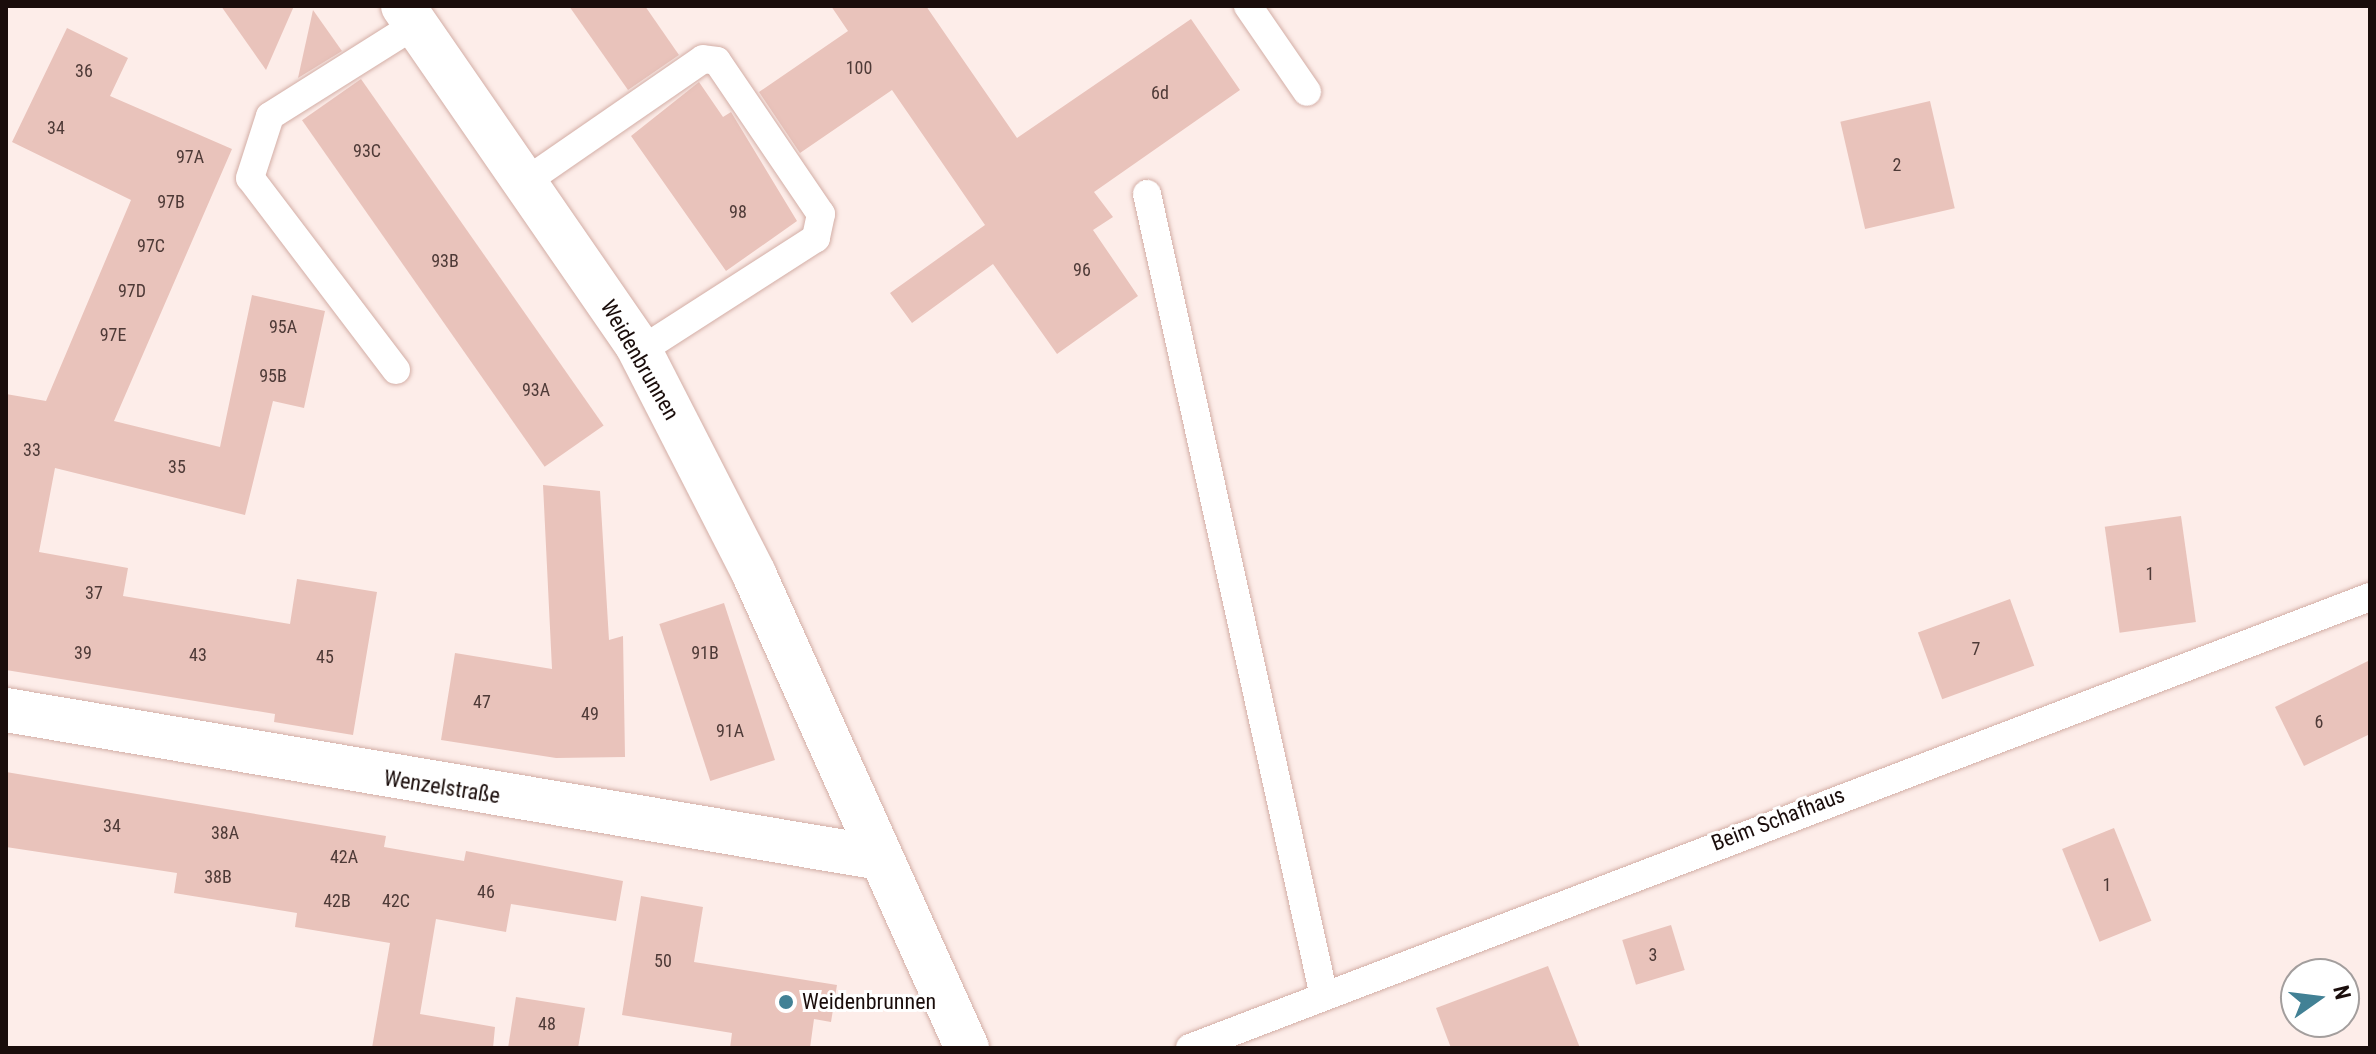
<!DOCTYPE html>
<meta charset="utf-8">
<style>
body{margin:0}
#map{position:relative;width:2376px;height:1054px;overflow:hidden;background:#fdede9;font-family:"Roboto Condensed",sans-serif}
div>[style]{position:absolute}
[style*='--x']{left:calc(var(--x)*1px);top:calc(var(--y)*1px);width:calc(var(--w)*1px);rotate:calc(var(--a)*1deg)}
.building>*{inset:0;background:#e9c3bb;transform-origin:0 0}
.roads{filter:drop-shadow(0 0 2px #d3aea6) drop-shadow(0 0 2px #d3aea6)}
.service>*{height:28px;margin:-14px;padding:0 14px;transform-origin:14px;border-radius:14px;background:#fff}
.minor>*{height:44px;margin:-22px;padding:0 22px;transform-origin:22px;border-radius:22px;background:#fff}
.tertiary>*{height:44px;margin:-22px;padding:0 22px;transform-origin:22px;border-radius:22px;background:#fff}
.dots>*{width:22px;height:22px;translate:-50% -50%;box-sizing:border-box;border:4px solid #fff;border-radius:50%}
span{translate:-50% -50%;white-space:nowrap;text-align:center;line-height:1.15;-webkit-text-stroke:6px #fff;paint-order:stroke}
.number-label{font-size:18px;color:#4e3a37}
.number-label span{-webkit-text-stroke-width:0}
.street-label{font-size:22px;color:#1a0d0b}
.poi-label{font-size:22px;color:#1a0d0b}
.left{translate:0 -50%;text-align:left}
.frame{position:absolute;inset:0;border:8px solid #1a0d0b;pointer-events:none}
.north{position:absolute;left:2280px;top:958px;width:80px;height:80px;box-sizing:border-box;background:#fff;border:2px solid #a39e9d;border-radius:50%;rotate:76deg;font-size:22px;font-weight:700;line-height:32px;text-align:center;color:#1a0d0b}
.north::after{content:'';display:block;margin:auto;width:28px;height:36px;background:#428195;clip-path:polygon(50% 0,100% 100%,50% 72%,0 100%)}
</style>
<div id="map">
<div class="building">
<i style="clip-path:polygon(221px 6px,294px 6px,266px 70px)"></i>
<i style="clip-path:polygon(569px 6px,645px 6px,679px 55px,628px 90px)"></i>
<i style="clip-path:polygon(831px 6px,926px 6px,1017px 138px,1191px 19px,1240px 90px,1094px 192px,1113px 217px,1093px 230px,1138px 296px,1057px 354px,993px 264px,912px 323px,890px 293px,985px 225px,892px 90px,800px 153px,759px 92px,848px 31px)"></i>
<i style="clip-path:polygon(313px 10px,342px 51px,298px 78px)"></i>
<i style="clip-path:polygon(67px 28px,128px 58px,110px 96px,232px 149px,114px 421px,220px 447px,252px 295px,325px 311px,304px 408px,273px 401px,245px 515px,55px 468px,39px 552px,128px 568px,123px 596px,290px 624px,297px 579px,377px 592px,353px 735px,274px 722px,275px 714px,6px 670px,6px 394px,46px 401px,131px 200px,12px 142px)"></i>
<i style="left:361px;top:79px;width:423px;height:72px;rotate:55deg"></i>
<i style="clip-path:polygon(699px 82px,723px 117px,731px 112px,797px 221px,726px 271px,631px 136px)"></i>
<i style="left:1930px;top:101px;width:110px;height:92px;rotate:77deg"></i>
<i style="clip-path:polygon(543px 485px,600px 491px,609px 640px,623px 636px,625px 757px,556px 758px,441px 740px,455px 653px,552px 669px)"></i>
<i style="left:2181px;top:516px;width:107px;height:77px;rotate:82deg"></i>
<i style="left:2010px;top:599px;width:71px;height:98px;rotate:70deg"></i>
<i style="left:724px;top:603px;width:165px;height:68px;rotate:72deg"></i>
<i style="clip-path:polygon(2370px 660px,2370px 734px,2304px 766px,2275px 707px)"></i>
<i style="clip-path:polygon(6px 772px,386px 836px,384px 847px,464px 861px,466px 851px,623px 881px,616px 921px,511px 904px,506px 932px,436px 919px,420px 1014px,495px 1027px,493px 1048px,372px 1048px,390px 943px,295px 927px,297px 913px,174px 893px,177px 873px,6px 847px)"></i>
<i style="left:2114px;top:828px;width:100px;height:56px;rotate:68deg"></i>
<i style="clip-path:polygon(641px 896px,703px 907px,694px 962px,837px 985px,831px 1022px,814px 1019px,810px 1048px,730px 1048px,732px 1033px,622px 1015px)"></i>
<i style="left:1671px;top:925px;width:47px;height:51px;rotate:73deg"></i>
<i style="clip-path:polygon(1548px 966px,1580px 1048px,1451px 1048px,1436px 1008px)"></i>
<i style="clip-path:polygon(516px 997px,585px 1008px,578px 1048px,508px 1048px)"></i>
</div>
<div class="roads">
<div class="service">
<i style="--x:1248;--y:6;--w:104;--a:55.5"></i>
<i style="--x:525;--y:182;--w:216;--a:-34.6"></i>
<i style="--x:703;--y:59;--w:14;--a:8"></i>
<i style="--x:717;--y:61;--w:185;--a:55.8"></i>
<i style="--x:821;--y:214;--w:25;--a:102"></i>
<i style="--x:816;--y:238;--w:209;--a:147.3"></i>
<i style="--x:1147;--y:194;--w:817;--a:77.56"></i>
<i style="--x:396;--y:370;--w:241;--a:-127.2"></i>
<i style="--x:250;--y:178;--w:65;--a:-72.1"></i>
<i style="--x:270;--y:116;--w:173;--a:-32.2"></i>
<i style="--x:1190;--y:1048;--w:1263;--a:-20.92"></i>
</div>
<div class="minor">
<i style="--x:6;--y:710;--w:886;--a:9.61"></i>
</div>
<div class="tertiary">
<i style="--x:403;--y:6;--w:412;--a:55.4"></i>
<i style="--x:637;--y:345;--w:257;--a:62.9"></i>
<i style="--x:754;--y:574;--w:520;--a:65.8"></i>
</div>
</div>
<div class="dots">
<i style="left:786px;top:1002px;background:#428195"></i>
</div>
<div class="number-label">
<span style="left:859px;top:68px">100</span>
<span style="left:84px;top:71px">36</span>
<span style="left:1160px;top:93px">6d</span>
<span style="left:56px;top:128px">34</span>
<span style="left:367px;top:151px">93C</span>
<span style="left:190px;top:157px">97A</span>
<span style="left:1897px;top:165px">2</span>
<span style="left:171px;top:202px">97B</span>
<span style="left:738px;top:212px">98</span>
<span style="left:151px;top:246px">97C</span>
<span style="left:445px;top:261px">93B</span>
<span style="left:1082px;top:270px">96</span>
<span style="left:132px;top:291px">97D</span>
<span style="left:283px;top:327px">95A</span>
<span style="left:113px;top:335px">97E</span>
<span style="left:273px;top:376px">95B</span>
<span style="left:536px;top:390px">93A</span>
<span style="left:32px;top:450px">33</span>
<span style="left:177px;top:467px">35</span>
<span style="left:2150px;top:574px">1</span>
<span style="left:94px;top:593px">37</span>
<span style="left:1976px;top:649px">7</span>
<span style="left:83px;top:653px">39</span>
<span style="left:705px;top:653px">91B</span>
<span style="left:198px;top:655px">43</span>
<span style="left:325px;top:657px">45</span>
<span style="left:482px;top:702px">47</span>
<span style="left:590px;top:714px">49</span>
<span style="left:2319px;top:722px">6</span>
<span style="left:730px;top:731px">91A</span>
<span style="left:112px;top:826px">34</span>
<span style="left:225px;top:833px">38A</span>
<span style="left:344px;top:857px">42A</span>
<span style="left:218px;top:877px">38B</span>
<span style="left:2107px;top:885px">1</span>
<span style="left:486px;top:892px">46</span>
<span style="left:337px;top:901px">42B</span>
<span style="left:396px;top:901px">42C</span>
<span style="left:1653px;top:955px">3</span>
<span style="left:663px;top:961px">50</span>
<span style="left:547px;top:1024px">48</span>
</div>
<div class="street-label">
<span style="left:640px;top:360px;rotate:60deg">Weidenbrunnen</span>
<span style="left:442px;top:787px;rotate:9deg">Wenzelstraße</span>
<span style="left:1778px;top:819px;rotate:-21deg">Beim Schafhaus</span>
</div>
<div class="poi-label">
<span class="left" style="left:802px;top:1002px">Weidenbrunnen</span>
</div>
<div class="frame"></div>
<div class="north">N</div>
</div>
